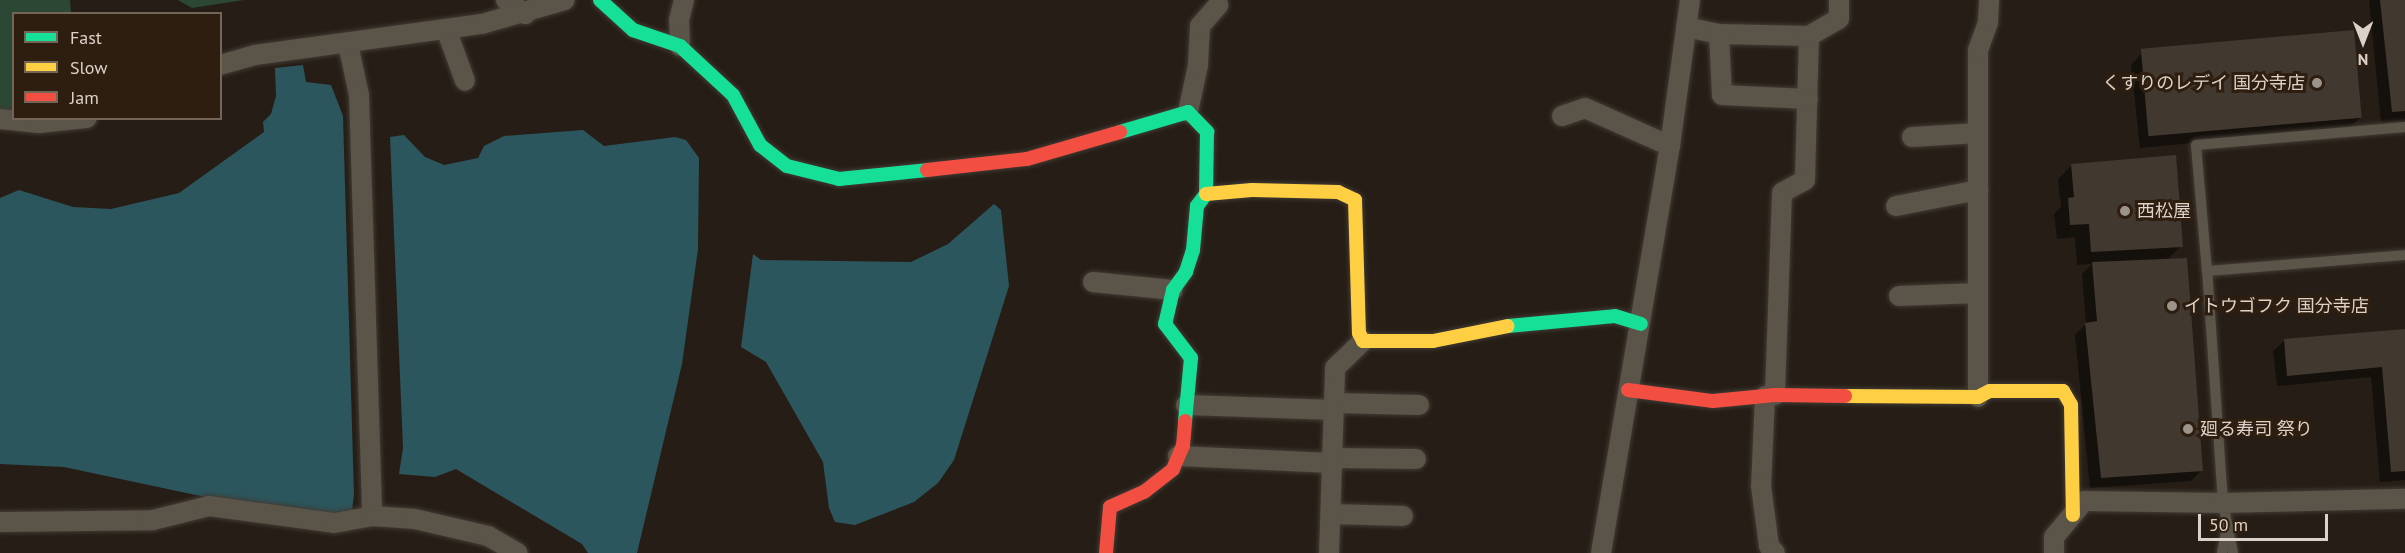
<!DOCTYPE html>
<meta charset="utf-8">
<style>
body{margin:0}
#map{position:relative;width:2405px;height:553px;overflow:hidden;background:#261e16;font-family:"PT Sans","Noto Sans JP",sans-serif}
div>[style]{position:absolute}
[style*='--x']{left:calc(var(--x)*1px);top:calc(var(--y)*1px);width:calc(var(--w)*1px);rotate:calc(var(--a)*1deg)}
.forest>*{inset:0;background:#2c4835}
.water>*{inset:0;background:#2c565d}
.shadow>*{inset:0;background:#0007}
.building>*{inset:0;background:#413830;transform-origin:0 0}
.roads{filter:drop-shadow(0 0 2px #413b34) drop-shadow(0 0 2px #413b34)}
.lane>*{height:10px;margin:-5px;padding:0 5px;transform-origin:5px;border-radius:5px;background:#5a5449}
.street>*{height:20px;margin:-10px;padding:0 10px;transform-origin:10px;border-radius:10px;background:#5a5449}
.fast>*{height:14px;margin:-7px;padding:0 7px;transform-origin:7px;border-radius:7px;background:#16e098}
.slow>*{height:14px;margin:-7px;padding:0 7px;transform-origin:7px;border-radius:7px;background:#ffcf43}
.jam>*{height:14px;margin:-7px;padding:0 7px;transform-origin:7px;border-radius:7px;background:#f24e42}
.dots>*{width:16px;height:16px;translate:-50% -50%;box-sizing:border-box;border:3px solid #2d1e0f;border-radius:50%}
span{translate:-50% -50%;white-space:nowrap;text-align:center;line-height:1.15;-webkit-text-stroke:6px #2d1e0f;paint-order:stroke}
.poi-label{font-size:18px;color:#dcd2c9}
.right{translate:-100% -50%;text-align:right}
.left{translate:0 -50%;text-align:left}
.legend{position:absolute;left:12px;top:12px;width:210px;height:108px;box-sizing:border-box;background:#2d1e0f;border:2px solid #736659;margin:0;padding:8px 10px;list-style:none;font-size:18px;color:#dcd2c9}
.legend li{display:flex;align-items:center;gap:12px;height:30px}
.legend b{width:30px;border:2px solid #736659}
.north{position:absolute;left:2333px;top:12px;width:60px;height:60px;-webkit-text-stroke:4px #2d1e0f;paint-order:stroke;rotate:180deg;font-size:16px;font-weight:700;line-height:24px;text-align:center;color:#dcd2c9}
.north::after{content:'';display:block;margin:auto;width:21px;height:27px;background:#dcd2c9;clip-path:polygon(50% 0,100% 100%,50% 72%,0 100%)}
.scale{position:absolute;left:2198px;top:514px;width:130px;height:27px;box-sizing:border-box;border:3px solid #dcd2c9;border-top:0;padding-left:8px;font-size:18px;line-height:21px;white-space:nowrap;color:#dcd2c9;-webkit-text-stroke:4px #2d1e0f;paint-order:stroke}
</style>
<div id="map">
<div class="forest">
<i style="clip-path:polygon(0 0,70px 0,71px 13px,14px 14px,13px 111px,0 110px)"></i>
<i style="clip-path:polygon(178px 0,244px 0,192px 8px)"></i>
</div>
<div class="water">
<i style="clip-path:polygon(303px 65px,306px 82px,331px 85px,343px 116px,354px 495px,352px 510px,334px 517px,210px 498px,64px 467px,0 464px,0 198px,19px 190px,73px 207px,111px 209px,179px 193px,264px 132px,263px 122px,271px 114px,276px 96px,275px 68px)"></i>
<i style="clip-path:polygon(583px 130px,604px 146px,675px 137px,686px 140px,699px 158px,698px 249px,682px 364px,637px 553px,588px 553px,582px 544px,456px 469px,435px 477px,399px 474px,403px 448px,390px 137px,404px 135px,425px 157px,444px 165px,478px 158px,484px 146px,504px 136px)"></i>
<i style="clip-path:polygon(994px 204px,1001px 210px,1009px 286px,954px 460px,938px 483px,914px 502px,855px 525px,835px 522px,829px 508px,823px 462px,766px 362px,741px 347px,753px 254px,761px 260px,911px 262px,948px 244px)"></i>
</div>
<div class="shadow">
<i style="clip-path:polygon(2369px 0,2405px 0,2405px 121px,2381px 122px)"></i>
<i style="clip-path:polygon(2141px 54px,2360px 118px,2349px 128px,2140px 148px,2131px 65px)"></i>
<i style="clip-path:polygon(2072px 165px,2181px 246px,2167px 260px,2202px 470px,2191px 481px,2090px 488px,2075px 335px,2086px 324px,2082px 274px,2092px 264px,2077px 265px,2075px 237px,2057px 239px,2054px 214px,2061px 207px,2058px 179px)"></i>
<i style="clip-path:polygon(2405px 331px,2405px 480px,2380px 482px,2371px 377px,2277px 386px,2273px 351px,2284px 341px)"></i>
</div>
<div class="building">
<i style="clip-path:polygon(2380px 0,2405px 0,2405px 111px,2392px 112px)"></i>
<i style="left:2354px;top:30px;width:88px;height:214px;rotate:85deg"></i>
<i style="clip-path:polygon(2176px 155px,2183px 247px,2091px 252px,2089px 224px,2070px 225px,2068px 198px,2074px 197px,2071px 164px)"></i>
<i style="clip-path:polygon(2187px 258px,2203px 471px,2101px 478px,2085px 323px,2097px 321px,2092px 262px)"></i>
<i style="clip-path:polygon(2405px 329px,2405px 471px,2391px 472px,2382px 367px,2287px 376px,2284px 339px)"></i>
</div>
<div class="roads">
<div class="lane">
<i style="--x:2207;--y:271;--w:126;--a:-95"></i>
<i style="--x:2196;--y:145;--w:210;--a:-4.9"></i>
<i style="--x:2222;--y:553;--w:20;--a:-79"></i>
<i style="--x:2233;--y:553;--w:51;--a:-101.3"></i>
<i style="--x:2223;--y:503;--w:233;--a:-93.9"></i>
<i style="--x:2207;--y:271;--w:199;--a:-4.6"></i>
</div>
<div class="street">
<i style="--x:506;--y:0;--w:24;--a:36"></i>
<i style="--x:1686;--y:27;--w:34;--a:12"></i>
<i style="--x:1719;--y:34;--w:90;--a:1.3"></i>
<i style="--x:1809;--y:36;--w:144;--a:91.6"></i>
<i style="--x:1805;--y:180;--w:26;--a:151"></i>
<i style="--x:1782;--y:193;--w:202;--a:92"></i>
<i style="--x:446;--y:29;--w:55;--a:69.9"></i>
<i style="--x:1719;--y:34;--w:61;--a:87.2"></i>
<i style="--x:1722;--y:95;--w:86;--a:2.7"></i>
<i style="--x:1809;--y:36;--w:34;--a:-30"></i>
<i style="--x:1839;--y:19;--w:19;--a:-90"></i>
<i style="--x:348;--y:44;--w:52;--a:77.8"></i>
<i style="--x:359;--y:95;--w:421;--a:88.2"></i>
<i style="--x:680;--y:46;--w:26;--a:-92"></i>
<i style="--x:679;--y:20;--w:21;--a:-76"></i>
<i style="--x:220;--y:65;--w:36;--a:-16"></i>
<i style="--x:255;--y:55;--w:229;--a:-7.8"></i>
<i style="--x:482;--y:24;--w:86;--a:-16.1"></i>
<i style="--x:1188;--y:112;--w:48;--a:-78"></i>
<i style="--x:1198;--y:65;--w:39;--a:-87"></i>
<i style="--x:1200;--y:26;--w:28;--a:-49"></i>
<i style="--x:1562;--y:116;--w:24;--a:-19"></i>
<i style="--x:1585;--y:108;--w:93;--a:24.1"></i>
<i style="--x:0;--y:119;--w:39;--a:6"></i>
<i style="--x:39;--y:123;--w:48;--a:-5.9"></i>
<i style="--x:1912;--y:137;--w:66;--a:-3.5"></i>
<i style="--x:1896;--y:206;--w:84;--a:-11"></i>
<i style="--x:1093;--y:282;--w:80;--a:5.7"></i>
<i style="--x:1899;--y:296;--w:79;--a:-2.2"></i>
<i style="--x:1765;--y:396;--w:90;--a:92.5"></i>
<i style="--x:1761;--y:486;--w:61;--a:82.4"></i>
<i style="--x:1769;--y:546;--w:9;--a:49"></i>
<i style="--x:1978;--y:397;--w:347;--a:-90"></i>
<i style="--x:1978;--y:50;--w:30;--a:-70"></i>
<i style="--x:1988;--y:22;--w:22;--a:-87"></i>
<i style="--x:1334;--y:403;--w:85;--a:1.3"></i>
<i style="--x:1186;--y:405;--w:148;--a:1.9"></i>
<i style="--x:1178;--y:456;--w:154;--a:2.6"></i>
<i style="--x:1332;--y:458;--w:84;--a:0.7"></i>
<i style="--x:1331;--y:514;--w:72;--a:1.6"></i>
<i style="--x:0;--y:522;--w:153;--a:-0.7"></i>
<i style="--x:153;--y:520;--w:58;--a:-14"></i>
<i style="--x:209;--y:506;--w:126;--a:7.7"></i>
<i style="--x:334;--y:523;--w:39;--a:-10"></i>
<i style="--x:372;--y:516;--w:43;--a:4"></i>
<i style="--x:415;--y:519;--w:75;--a:13.1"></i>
<i style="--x:488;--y:536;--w:34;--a:30"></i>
<i style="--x:1329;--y:553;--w:185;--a:-88.1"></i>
<i style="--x:1335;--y:368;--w:39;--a:-44"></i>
<i style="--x:1601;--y:553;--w:413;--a:-80.4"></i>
<i style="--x:1670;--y:146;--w:147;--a:-82.2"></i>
<i style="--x:2054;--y:553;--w:16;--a:-90"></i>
<i style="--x:2054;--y:537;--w:47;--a:-50.2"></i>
<i style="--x:2084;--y:501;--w:139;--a:0.8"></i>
<i style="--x:2223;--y:503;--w:182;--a:-1.3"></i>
</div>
<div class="fast">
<i style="--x:600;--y:0;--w:45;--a:42.3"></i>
<i style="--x:633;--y:30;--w:50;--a:18.8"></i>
<i style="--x:680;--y:46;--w:72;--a:42.8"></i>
<i style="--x:733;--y:95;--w:57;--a:61.6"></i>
<i style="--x:760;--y:145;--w:34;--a:38"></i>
<i style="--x:787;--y:166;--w:54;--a:14"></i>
<i style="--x:839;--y:179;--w:88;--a:-5.8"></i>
<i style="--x:1120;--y:132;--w:71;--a:-16.4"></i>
<i style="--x:1188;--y:112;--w:28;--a:46"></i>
<i style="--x:1207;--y:132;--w:62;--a:90.9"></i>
<i style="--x:1206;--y:194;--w:15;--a:127"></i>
<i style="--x:1197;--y:206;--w:44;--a:95.2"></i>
<i style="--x:1193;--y:250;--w:23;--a:108"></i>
<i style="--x:1186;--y:272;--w:22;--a:126"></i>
<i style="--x:1173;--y:290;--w:35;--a:103"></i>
<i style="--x:1165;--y:324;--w:43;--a:52.6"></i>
<i style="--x:1191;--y:358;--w:63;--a:95.4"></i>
<i style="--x:1508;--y:326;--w:107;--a:-5.3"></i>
<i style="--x:1615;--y:316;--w:27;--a:17"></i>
</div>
<div class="slow">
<i style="--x:1206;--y:194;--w:46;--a:-5"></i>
<i style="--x:1252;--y:190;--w:86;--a:1.3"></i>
<i style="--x:1338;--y:192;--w:19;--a:25"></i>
<i style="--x:1355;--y:200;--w:133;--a:88.3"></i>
<i style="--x:1359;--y:333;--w:9;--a:63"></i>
<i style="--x:1363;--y:341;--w:70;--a:0"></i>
<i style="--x:1433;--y:341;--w:76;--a:-11.3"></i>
<i style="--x:1845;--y:396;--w:133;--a:0.4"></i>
<i style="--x:1978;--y:397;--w:13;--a:-27"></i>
<i style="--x:1990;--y:391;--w:73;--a:0"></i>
<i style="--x:2063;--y:391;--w:16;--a:60"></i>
<i style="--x:2071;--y:405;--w:110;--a:89"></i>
</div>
<div class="jam">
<i style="--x:927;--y:170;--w:101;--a:-6.3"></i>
<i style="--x:1027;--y:159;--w:97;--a:-16.2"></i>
<i style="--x:1628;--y:390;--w:86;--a:7.4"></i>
<i style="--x:1713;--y:401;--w:62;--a:-5.5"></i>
<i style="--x:1775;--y:395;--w:70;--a:0.8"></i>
<i style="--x:1106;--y:553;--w:46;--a:-85"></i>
<i style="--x:1110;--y:507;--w:37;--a:-24"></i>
<i style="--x:1144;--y:492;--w:37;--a:-38"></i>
<i style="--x:1173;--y:469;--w:25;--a:-67"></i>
<i style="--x:1183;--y:446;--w:25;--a:-85"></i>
</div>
</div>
<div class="dots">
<i style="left:2317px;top:83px;background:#9c938a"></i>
<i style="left:2125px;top:211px;background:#9c938a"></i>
<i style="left:2172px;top:306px;background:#9c938a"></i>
<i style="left:2188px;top:429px;background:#9c938a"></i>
</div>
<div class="poi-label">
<span class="right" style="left:2305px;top:83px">くすりのレデイ 国分寺店</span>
<span class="left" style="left:2137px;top:211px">西松屋</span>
<span class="left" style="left:2184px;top:306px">イトウゴフク 国分寺店</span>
<span class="left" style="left:2200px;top:429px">廻る寿司 祭り</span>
</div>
<ul class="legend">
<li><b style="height:8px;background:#16e098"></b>Fast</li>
<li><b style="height:8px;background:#ffcf43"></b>Slow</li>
<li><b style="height:8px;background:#f24e42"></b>Jam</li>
</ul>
<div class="north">N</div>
<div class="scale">50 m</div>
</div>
